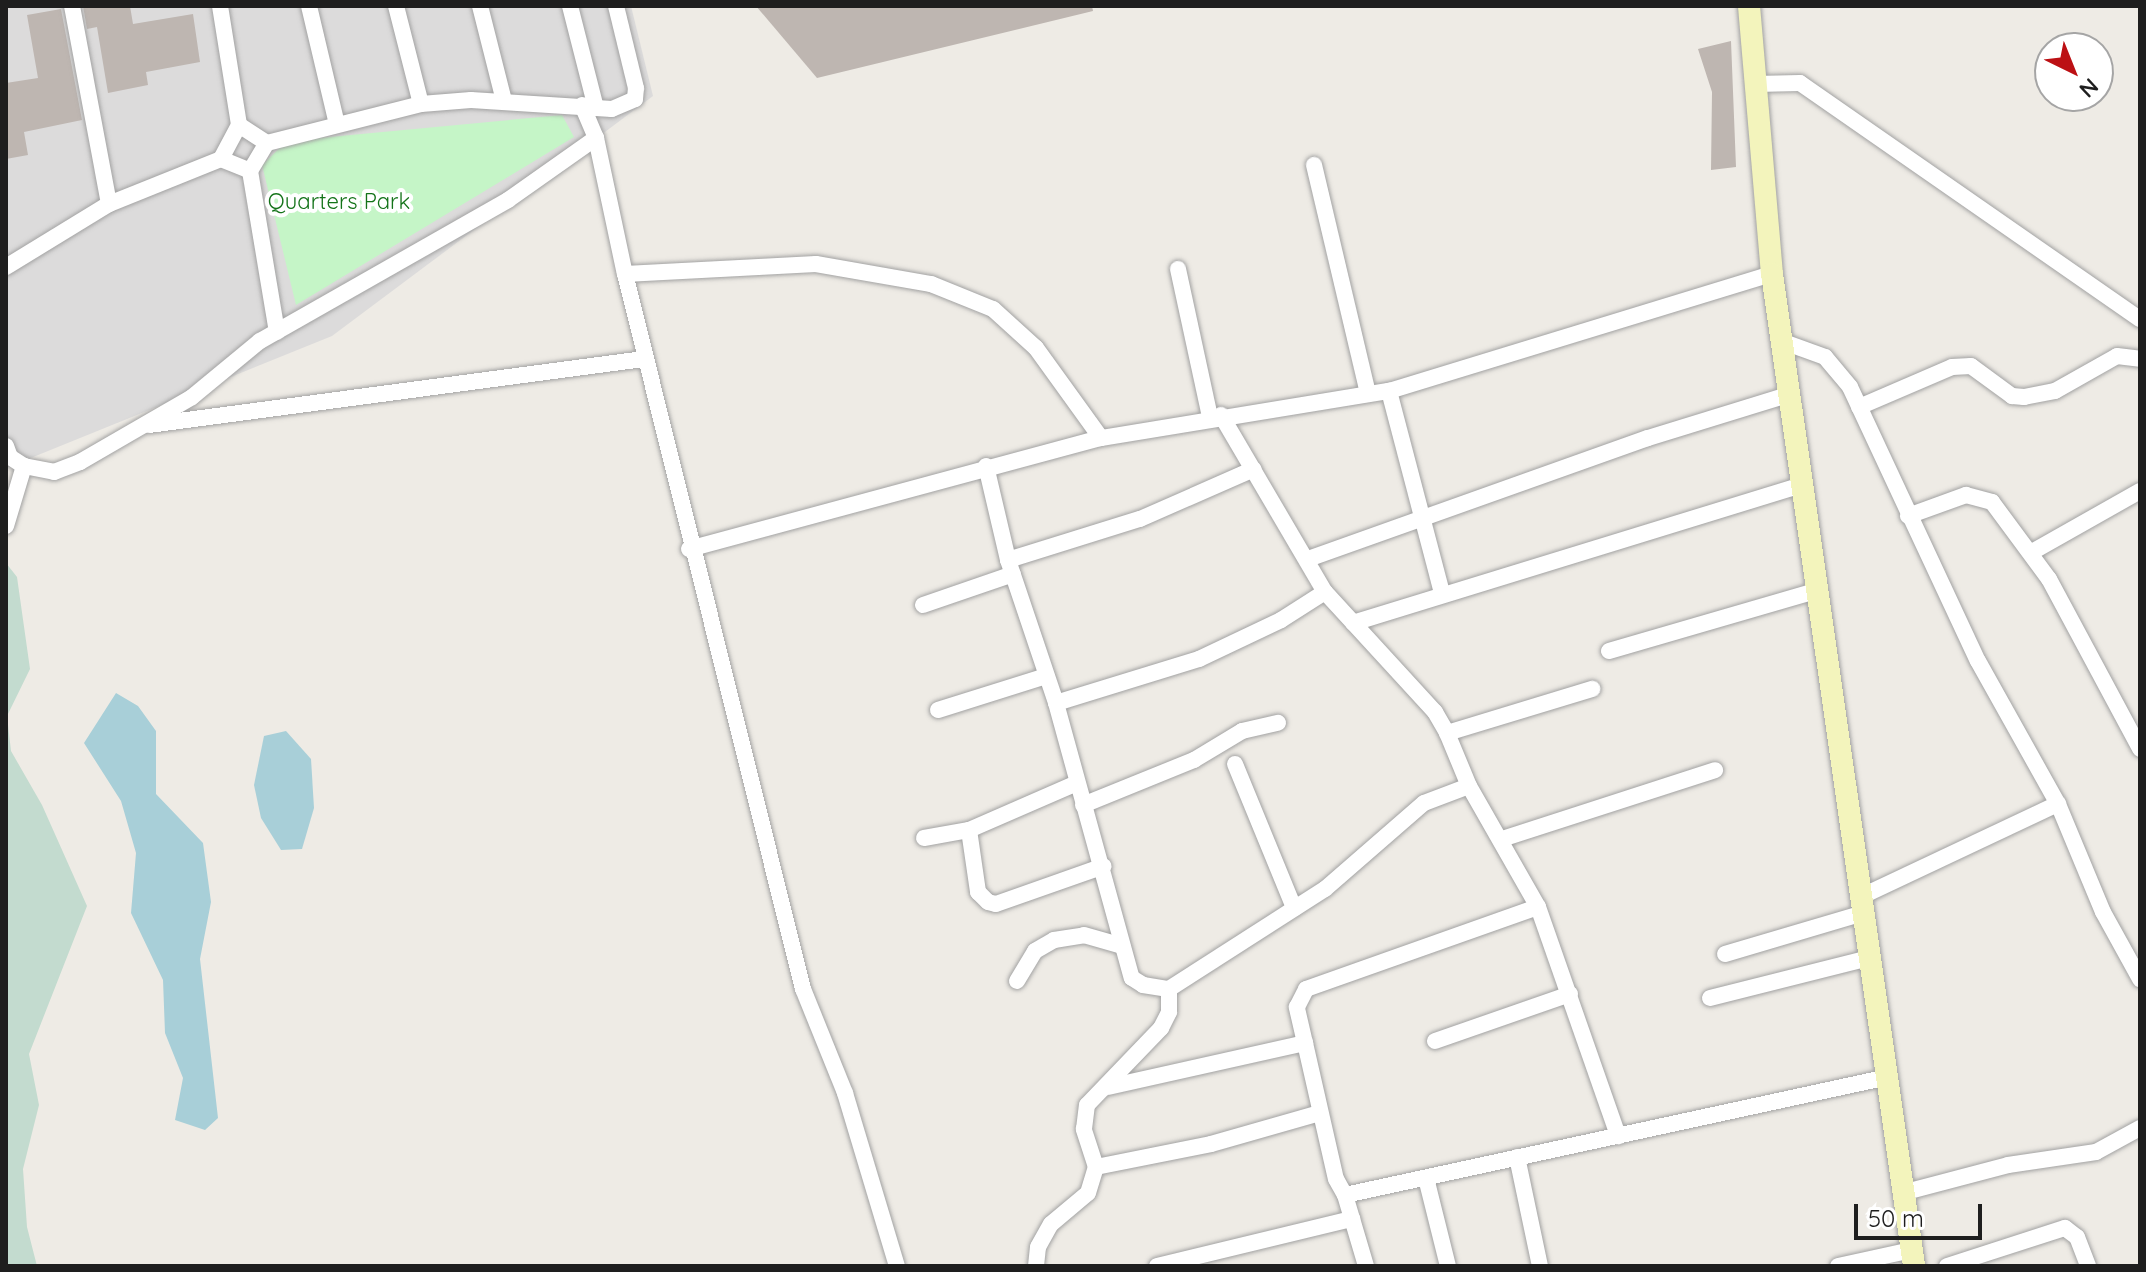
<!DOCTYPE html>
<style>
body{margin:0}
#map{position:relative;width:2146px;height:1272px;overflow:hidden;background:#eeebe5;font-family:Quicksand,sans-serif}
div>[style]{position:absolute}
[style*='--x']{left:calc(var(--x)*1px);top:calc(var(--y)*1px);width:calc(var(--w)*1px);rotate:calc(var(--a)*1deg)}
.residential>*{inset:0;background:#dcdbdb}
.wetland>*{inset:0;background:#c3dbcf}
.park>*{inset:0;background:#c5f5c7}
.water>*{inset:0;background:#a8cfd8}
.building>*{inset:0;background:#beb6b1}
.roads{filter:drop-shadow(0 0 2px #a2a2a2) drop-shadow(0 0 2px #a2a2a2)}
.street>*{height:16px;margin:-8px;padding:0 8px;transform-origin:8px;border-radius:8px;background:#fff}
.secondary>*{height:22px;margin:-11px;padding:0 11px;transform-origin:11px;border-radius:11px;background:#f3f4bc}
span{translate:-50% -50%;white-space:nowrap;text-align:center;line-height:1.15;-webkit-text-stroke:8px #fff;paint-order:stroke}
.park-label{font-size:22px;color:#147319}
.frame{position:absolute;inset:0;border:8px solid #1e1e1e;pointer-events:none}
.north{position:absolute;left:2034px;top:32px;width:80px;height:80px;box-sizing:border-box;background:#fff;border:2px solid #a5a5a5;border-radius:50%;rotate:137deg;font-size:22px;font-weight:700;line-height:32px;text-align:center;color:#1e1e1e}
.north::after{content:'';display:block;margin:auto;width:28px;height:36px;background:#bc1014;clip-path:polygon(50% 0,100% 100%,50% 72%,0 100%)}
.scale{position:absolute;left:1854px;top:1204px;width:128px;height:36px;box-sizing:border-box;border:4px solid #1e1e1e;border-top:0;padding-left:10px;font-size:24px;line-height:28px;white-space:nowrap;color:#1e1e1e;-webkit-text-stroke:6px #fff;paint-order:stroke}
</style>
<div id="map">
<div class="residential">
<i style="clip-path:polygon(6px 6px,631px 6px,653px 96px,332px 336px,6px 468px)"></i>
</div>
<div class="wetland">
<i style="clip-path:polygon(6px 563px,17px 577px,30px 669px,7px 716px,11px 751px,42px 805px,87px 906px,29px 1054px,39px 1105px,23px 1169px,27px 1227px,37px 1266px,6px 1266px)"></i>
</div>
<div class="park">
<i style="clip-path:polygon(562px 115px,574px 137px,296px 305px,262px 165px,287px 141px)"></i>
</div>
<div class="water">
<i style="clip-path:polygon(116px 693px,138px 706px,156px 731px,156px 794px,203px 843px,211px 902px,200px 959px,218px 1118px,205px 1130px,175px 1120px,183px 1078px,165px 1033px,163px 980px,131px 913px,136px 853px,121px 801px,84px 743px)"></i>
<i style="clip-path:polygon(286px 731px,311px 759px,314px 808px,302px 849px,281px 850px,261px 818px,254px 785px,264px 736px)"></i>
</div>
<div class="building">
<i style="clip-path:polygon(83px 6px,130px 6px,133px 24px,193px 14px,200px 62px,146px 72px,148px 85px,108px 93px,97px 27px,87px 29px)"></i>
<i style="clip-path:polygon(756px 6px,1092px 6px,1093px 11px,817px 78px)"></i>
<i style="clip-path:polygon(61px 9px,82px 120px,24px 132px,28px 155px,6px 159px,6px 83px,38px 78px,27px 15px)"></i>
<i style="clip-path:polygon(1731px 41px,1736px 167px,1711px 170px,1712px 92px,1698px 49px)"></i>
</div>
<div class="roads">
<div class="street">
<i style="--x:72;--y:6;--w:201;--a:79.4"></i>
<i style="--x:220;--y:6;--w:121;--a:80.9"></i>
<i style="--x:239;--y:125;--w:38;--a:118"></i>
<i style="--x:221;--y:159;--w:31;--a:22"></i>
<i style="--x:250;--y:171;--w:33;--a:-59"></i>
<i style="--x:309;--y:6;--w:121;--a:76.7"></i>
<i style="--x:396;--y:6;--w:101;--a:75.7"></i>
<i style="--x:480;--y:6;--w:98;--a:75.8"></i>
<i style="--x:570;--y:6;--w:105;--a:75.7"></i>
<i style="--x:1755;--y:84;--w:45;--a:-1.3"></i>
<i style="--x:1800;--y:83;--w:414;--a:34.8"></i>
<i style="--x:582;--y:105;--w:36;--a:67"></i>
<i style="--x:239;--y:125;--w:33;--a:33"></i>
<i style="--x:267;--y:143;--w:159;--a:-14.2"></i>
<i style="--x:421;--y:104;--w:50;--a:-4.6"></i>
<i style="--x:471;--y:100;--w:141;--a:3.7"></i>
<i style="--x:612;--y:109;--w:25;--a:-23"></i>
<i style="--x:635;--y:99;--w:11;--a:-85"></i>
<i style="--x:636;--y:88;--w:84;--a:-103.7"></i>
<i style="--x:1314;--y:165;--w:235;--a:76.7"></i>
<i style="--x:250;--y:171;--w:163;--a:80.5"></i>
<i style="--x:6;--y:267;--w:121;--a:-31.5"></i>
<i style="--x:109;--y:204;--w:121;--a:-21.9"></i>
<i style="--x:1178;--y:269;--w:151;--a:77.8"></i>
<i style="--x:625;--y:274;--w:737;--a:76.02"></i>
<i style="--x:803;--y:989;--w:112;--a:68"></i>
<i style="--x:845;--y:1093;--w:181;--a:73.3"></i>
<i style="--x:1781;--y:341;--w:47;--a:20"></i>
<i style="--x:1825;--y:357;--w:39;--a:50"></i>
<i style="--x:1850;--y:387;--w:302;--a:65"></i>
<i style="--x:1978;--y:661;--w:164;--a:60.8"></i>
<i style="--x:2058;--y:804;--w:117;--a:67.4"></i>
<i style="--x:2103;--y:912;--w:77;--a:61.1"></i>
<i style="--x:1389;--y:391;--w:209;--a:75.3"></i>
<i style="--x:1859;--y:407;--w:101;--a:-23.3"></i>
<i style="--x:1952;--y:367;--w:19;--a:-3"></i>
<i style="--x:1971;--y:366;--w:51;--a:36.2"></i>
<i style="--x:2012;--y:396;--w:12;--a:5"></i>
<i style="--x:2024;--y:397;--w:32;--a:-11"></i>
<i style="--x:2055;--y:391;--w:71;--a:-29.4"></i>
<i style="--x:2117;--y:356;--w:23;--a:7"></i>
<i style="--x:1221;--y:415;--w:205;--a:59.6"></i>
<i style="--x:1325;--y:592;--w:163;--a:47.5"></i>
<i style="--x:1435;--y:712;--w:24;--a:60"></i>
<i style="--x:1447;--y:733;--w:57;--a:67.5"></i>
<i style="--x:1469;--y:786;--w:139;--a:60.3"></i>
<i style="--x:1538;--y:907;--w:243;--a:70.7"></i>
<i style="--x:149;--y:425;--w:498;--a:-7.6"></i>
<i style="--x:6;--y:446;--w:12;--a:70"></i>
<i style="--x:10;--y:457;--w:17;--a:33"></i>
<i style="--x:986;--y:466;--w:97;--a:76.8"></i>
<i style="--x:1008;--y:560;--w:151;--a:71.4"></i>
<i style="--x:1056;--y:703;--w:285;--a:74.6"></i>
<i style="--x:1132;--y:978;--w:13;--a:32"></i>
<i style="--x:1143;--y:985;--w:26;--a:9"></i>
<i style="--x:1908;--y:516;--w:62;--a:-19.9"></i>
<i style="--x:1966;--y:495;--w:27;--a:15"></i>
<i style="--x:1992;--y:502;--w:96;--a:53.5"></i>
<i style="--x:2049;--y:579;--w:193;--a:61.8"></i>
<i style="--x:6;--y:526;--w:63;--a:-73.3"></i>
<i style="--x:24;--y:466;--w:31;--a:11"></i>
<i style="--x:54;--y:472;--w:28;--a:-21"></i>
<i style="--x:80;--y:462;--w:129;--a:-30.1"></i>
<i style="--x:192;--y:397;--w:88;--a:-39.5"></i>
<i style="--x:260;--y:341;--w:285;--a:-29.6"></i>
<i style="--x:508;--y:200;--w:108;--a:-35.2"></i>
<i style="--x:596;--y:138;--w:139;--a:78"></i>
<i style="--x:625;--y:274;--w:191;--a:-3"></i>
<i style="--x:816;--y:264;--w:117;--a:9.9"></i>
<i style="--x:931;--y:284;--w:67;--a:22"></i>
<i style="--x:993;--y:309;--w:58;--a:42.2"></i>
<i style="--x:1036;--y:348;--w:111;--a:54.2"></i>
<i style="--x:689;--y:549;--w:427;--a:-15.1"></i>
<i style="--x:1101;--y:438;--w:292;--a:-9.3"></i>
<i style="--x:1389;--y:391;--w:400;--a:-17"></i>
<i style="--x:2032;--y:552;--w:124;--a:-29.5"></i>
<i style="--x:1308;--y:559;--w:361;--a:-19.6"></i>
<i style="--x:1648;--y:438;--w:146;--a:-17.1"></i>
<i style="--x:1008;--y:560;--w:138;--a:-17.3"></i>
<i style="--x:1140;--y:519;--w:124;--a:-23.7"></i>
<i style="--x:923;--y:605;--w:95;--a:-19"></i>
<i style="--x:1353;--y:623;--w:469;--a:-17.1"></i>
<i style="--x:1609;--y:651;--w:216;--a:-16.2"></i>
<i style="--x:1056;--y:703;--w:150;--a:-17.1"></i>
<i style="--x:1199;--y:659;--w:91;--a:-25.4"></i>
<i style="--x:1281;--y:620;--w:52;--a:-32.5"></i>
<i style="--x:938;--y:710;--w:113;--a:-17.5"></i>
<i style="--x:1447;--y:733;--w:152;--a:-16.9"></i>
<i style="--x:1235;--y:764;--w:156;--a:67.7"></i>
<i style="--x:1083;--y:805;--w:120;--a:-22.1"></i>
<i style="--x:1194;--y:760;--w:56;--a:-31.1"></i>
<i style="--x:1242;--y:731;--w:37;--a:-13"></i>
<i style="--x:969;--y:830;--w:63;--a:81.7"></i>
<i style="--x:978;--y:892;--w:14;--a:45"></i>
<i style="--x:988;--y:902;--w:8;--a:14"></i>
<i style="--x:996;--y:904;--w:114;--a:-19.4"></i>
<i style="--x:924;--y:838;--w:46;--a:-10.1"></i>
<i style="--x:969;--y:830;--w:118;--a:-23.5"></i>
<i style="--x:1502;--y:839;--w:224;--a:-17.9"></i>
<i style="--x:1860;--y:897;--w:219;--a:-25.2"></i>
<i style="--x:1725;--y:954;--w:144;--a:-16.5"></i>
<i style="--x:1017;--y:981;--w:35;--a:-59"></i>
<i style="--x:1035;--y:951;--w:22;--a:-30"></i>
<i style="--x:1054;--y:940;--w:30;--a:-9"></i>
<i style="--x:1084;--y:935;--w:40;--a:16"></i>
<i style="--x:1710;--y:998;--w:164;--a:-14.1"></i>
<i style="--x:1435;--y:1041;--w:143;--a:-19.2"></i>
<i style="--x:1305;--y:1043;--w:37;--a:-103"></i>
<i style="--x:1297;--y:1007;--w:20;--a:-63"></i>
<i style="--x:1306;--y:989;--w:246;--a:-19.5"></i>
<i style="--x:1108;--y:1087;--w:202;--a:-12.6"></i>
<i style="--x:1305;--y:1043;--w:139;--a:77.2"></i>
<i style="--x:1336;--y:1179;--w:18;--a:61"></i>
<i style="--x:1345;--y:1195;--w:556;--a:-12.26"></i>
<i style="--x:1517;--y:1157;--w:111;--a:78.1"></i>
<i style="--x:1096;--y:1167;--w:117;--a:-11.3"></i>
<i style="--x:1211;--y:1144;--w:113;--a:-15.9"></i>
<i style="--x:1426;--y:1178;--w:91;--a:76"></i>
<i style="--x:1902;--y:1193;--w:110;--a:-14.8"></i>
<i style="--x:2008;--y:1165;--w:89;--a:-8.4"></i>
<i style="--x:2096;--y:1152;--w:50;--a:-28.6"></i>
<i style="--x:1345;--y:1195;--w:74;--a:73.5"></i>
<i style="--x:1036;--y:1266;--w:19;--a:-84"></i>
<i style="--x:1038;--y:1247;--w:26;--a:-61"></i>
<i style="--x:1051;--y:1224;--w:48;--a:-40"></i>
<i style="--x:1088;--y:1193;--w:27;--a:-73"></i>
<i style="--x:1096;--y:1167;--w:40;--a:-108"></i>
<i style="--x:1084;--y:1129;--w:24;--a:-83"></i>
<i style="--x:1087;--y:1105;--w:107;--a:-46.1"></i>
<i style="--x:1161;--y:1028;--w:18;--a:-63"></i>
<i style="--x:1169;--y:1012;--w:23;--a:-90"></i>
<i style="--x:1169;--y:989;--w:185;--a:-32.7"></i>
<i style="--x:1325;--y:889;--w:131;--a:-41"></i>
<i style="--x:1424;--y:803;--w:48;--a:-20.7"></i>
<i style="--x:1157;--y:1266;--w:201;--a:-13.6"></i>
<i style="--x:1838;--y:1266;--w:76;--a:-12.2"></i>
<i style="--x:1947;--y:1266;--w:124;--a:-17.9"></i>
<i style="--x:2065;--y:1228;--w:15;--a:37"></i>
<i style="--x:2077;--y:1237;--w:31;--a:69"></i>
</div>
<div class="secondary">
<i style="--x:1749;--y:6;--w:269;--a:85.1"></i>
<i style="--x:1772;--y:274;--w:1002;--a:81.85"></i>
</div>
</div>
<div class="park-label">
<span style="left:339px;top:202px">Quarters Park</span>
</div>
<div class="frame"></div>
<div class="north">N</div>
<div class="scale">50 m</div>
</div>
